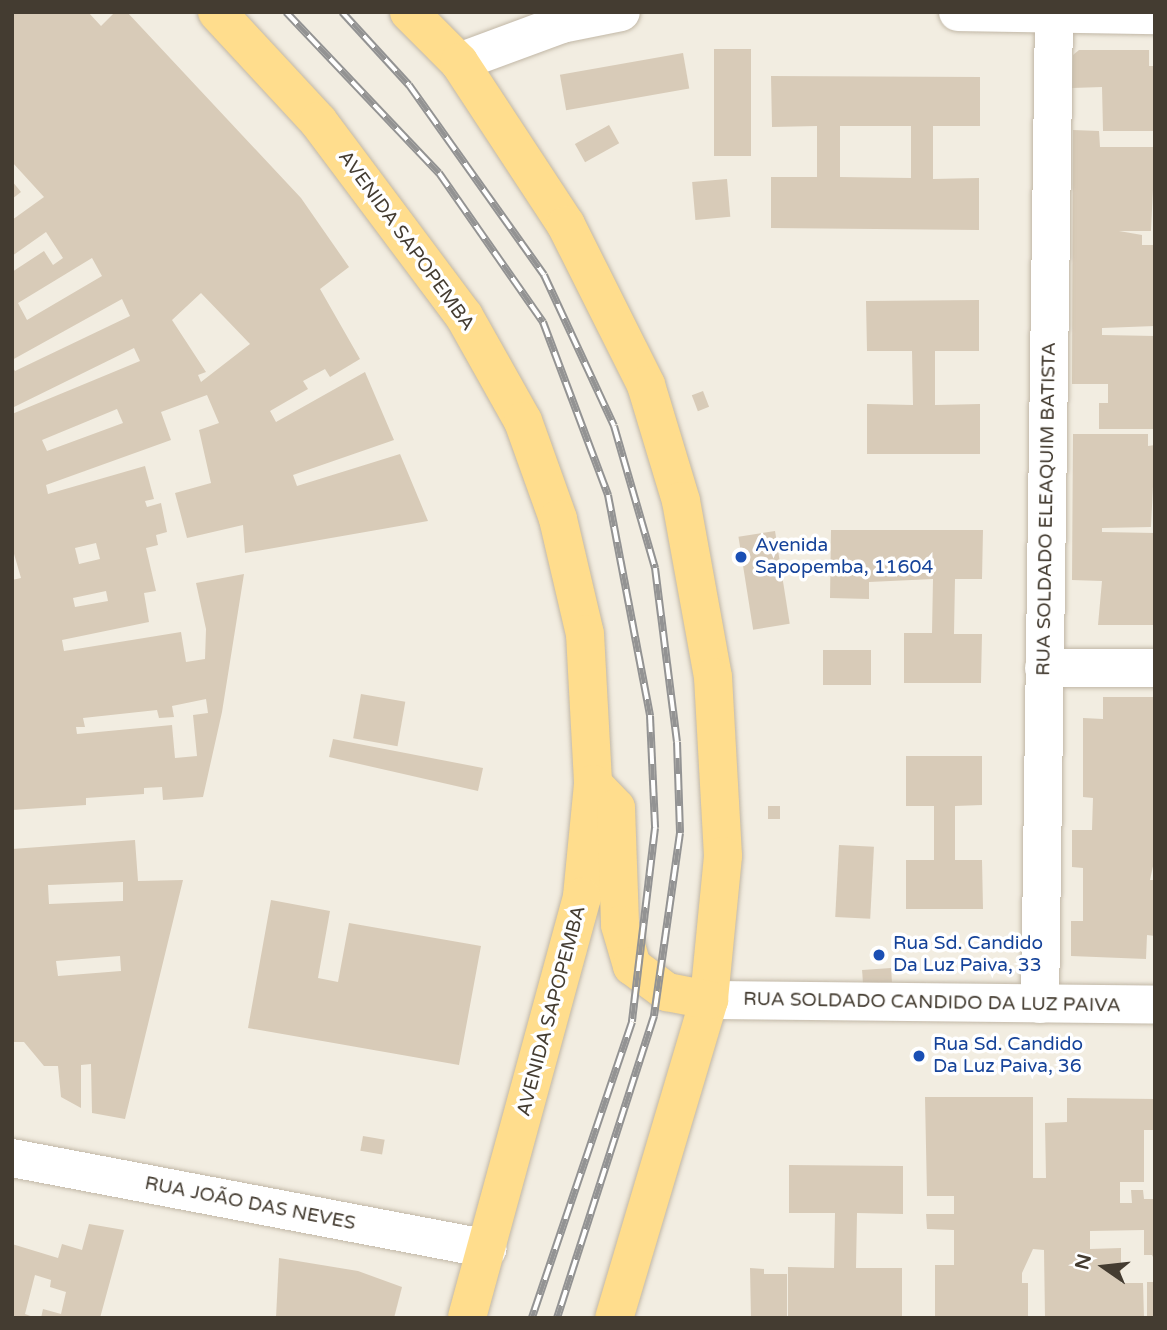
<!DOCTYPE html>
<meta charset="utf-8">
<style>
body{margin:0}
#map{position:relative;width:1167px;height:1330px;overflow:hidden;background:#f2ede1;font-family:"Varela Round",sans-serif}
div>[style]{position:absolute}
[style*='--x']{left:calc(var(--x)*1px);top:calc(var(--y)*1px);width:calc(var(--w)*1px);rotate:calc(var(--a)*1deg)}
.building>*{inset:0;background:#d8cbb8;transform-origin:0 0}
.roads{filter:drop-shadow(0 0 2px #c1b7a6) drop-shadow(0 0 2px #c1b7a6)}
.street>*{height:38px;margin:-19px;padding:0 19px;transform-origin:19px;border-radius:19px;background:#fff}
.primary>*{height:38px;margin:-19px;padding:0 19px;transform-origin:19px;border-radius:19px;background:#ffdd8d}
.rail>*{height:8px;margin-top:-4px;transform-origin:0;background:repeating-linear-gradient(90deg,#fff 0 16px,#939393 0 32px);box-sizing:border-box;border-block:2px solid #939393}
.dots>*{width:19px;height:19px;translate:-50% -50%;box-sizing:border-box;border:4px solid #fff;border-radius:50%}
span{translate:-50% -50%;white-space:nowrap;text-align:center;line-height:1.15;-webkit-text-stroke:7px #fff;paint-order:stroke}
.street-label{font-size:19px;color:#443c31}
.transit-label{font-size:19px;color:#164399}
.left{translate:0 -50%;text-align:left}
.frame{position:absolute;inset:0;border:14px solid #443c31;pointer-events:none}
.north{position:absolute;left:1069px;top:1232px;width:70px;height:70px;-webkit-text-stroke:5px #fff;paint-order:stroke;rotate:284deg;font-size:19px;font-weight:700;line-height:28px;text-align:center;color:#443c31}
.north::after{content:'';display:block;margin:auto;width:24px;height:32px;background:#443c31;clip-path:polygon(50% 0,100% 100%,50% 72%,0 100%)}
</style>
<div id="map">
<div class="building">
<i style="clip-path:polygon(evenodd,12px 12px,88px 12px,101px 26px,115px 12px,127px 12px,301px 198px,349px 267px,320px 289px,360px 359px,330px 377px,325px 369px,303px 381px,308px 389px,270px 411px,276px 422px,365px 372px,394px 440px,293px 475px,297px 486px,400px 454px,428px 521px,245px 553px,243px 525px,187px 538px,175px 493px,211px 483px,199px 430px,219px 423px,207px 395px,161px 412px,171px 440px,46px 485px,48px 494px,145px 466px,154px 499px,145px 501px,147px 507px,161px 503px,167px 532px,156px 535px,158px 545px,146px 548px,156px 591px,144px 593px,149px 622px,62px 640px,64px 651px,181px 632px,186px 662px,205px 659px,206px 629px,196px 583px,244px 574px,222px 712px,203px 797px,163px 800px,162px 787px,144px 788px,144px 794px,86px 798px,86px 805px,12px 810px,12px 580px,21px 578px,12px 547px,12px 414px,140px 361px,134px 348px,12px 408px,12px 366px,15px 371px,130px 316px,122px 299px,12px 360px,12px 272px,44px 251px,53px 265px,63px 258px,46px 232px,12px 256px,12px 220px,44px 197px,12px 162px,12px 12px,92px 258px,102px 276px,27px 320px,18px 303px,92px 258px,12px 12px,201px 293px,250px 344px,201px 382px,198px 375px,206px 372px,172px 320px,201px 293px,12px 12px,117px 409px,123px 423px,47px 451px,42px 440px,117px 409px,12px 12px,96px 543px,100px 559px,79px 564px,75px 548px,96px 543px,12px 12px,106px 591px,108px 601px,75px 607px,73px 598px,106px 591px,12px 12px,206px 699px,208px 713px,193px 715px,197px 756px,175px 758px,172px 725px,77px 734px,76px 727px,85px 727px,83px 718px,157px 710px,159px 718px,174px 717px,172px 706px,206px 699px)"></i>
<i style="left:714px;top:49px;width:37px;height:107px"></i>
<i style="clip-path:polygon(1079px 50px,1149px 50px,1149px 66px,1155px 66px,1155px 131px,1103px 131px,1102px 87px,1072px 88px,1073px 55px)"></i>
<i style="left:683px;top:53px;width:36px;height:125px;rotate:80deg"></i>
<i style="clip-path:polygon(evenodd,771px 76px,980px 77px,980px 126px,933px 126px,933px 179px,979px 178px,979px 230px,771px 228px,771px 177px,817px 177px,817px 126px,772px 127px,771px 76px,840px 126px,911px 126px,911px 178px,840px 177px,840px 126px)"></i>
<i style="left:609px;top:125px;width:21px;height:39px;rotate:61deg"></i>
<i style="clip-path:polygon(1073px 130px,1099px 131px,1100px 147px,1155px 147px,1151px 231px,1119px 231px,1142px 235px,1142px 245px,1155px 245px,1155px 326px,1102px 328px,1102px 335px,1155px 336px,1155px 429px,1099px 429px,1099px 403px,1108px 403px,1108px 384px,1072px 384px)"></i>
<i style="left:727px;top:179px;width:38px;height:35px;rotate:85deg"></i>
<i style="clip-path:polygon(12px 181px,21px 192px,12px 199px)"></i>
<i style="clip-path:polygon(979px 300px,979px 351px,935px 351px,935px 405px,980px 404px,980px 454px,867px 454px,867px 404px,913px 405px,912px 351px,867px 351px,866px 301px)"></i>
<i style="left:703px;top:391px;width:17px;height:12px;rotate:69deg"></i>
<i style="clip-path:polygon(1073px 434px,1148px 434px,1148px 446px,1155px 445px,1151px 527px,1102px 528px,1102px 532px,1155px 533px,1155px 625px,1098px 625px,1102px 581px,1072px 580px)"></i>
<i style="clip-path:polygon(831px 530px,983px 530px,982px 579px,955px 579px,954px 634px,982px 634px,981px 683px,904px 683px,904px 633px,932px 633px,933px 579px,869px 582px,869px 599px,830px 598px)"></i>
<i style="left:775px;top:531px;width:94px;height:37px;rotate:81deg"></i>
<i style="left:823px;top:650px;width:48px;height:35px"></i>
<i style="left:361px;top:694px;width:45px;height:45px;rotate:10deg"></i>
<i style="clip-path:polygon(1103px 697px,1155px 697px,1155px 857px,1150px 880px,1155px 880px,1155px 936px,1147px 935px,1146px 959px,1071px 956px,1071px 921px,1083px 921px,1083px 868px,1072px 867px,1072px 830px,1092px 830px,1093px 798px,1083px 797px,1083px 718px,1103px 719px)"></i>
<i style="clip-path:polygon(333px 739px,483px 768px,478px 791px,329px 757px)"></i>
<i style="clip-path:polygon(906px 756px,982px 756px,982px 805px,955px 806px,955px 860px,982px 860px,983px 909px,906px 909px,906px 860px,934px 860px,934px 806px,906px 806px)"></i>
<i style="left:780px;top:806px;width:13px;height:12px;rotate:90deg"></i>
<i style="clip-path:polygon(evenodd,135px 840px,138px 881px,183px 880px,125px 1119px,92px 1113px,91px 1064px,81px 1065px,81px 1108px,61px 1097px,58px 1066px,44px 1066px,24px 1042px,12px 1042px,12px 849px,135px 840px,123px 882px,123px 901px,49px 904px,48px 885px,123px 882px,135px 840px,120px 956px,121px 971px,58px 976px,56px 961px,120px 956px)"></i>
<i style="left:839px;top:845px;width:35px;height:72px;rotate:3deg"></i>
<i style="clip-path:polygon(271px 900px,330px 911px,318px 978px,338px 982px,349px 923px,481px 946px,459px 1065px,248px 1028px)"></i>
<i style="left:891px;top:968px;width:14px;height:29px;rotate:86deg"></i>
<i style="clip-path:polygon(925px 1097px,1033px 1097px,1033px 1178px,1046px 1178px,1045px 1123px,1067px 1122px,1067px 1098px,1155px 1099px,1155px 1130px,1144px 1130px,1144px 1182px,1120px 1182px,1120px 1203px,1132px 1203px,1131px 1190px,1143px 1190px,1144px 1199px,1155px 1199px,1155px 1261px,1152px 1255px,1144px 1255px,1144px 1230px,1090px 1231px,1090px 1249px,1121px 1248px,1121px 1283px,1143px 1283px,1144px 1318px,1045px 1318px,1044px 1250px,1033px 1249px,1022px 1273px,1022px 1283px,1028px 1283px,1028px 1318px,935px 1318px,935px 1265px,954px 1265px,954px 1230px,927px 1229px,926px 1214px,954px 1214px,954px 1196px,927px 1196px)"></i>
<i style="left:363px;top:1136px;width:22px;height:15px;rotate:10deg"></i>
<i style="clip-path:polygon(789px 1165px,903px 1166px,903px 1214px,857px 1213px,856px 1268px,902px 1268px,902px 1317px,788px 1316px,788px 1267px,834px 1268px,835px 1213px,789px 1213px)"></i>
<i style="clip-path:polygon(89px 1224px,124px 1230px,100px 1318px,41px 1318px,43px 1309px,61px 1314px,66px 1292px,50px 1287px,51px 1280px,35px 1275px,25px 1314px,36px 1318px,12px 1318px,12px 1244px,58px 1258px,62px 1244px,82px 1250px)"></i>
<i style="clip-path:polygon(279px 1258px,358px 1271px,402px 1287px,394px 1318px,276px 1318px)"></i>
<i style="clip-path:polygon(750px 1268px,764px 1269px,764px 1274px,787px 1274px,787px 1318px,751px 1318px)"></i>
<i style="left:1147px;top:1282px;width:8px;height:36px"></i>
</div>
<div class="roads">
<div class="street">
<i style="--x:958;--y:12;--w:197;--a:0.9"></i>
<i style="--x:459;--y:62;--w:110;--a:-20.3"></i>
<i style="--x:562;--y:24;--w:60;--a:-11.5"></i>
<i style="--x:1044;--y:668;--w:111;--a:0"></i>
<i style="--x:709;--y:1000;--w:446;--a:0.6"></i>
<i style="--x:1040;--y:1004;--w:990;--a:-89.19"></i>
<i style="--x:12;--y:1158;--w:484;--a:10.8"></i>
</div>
<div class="primary">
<i style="--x:217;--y:12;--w:149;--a:47.2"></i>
<i style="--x:318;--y:121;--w:244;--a:53.2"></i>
<i style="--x:464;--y:316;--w:120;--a:60.7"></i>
<i style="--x:523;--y:421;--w:104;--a:70.3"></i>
<i style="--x:558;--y:519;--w:118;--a:76.8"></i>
<i style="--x:585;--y:634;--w:150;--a:86.9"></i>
<i style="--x:593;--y:784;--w:114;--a:95.6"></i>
<i style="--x:582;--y:897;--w:436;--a:105.3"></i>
<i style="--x:409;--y:12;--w:71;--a:45"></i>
<i style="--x:459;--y:62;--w:195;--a:56.7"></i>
<i style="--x:566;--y:225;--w:179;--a:63.4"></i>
<i style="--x:646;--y:385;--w:121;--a:73.2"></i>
<i style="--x:681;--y:501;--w:179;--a:79.7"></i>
<i style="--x:713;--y:677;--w:179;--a:86.8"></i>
<i style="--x:723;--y:856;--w:145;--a:95.6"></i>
<i style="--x:709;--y:1000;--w:332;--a:106.6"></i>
<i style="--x:593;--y:784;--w:33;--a:46"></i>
<i style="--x:616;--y:808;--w:117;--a:88"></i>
<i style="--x:620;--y:925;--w:43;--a:73.7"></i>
<i style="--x:632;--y:966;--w:44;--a:36.6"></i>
<i style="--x:667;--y:992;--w:43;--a:10.8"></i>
</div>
</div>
<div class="rail">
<i style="--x:286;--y:12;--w:222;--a:46.5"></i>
<i style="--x:439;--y:173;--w:182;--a:55.1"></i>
<i style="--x:543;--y:322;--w:185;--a:69.4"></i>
<i style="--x:608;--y:495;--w:225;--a:79.2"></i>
<i style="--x:650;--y:716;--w:112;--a:87.4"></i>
<i style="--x:655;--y:828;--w:195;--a:96.8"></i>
<i style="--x:632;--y:1022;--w:312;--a:108.7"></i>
<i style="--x:342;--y:12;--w:99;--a:47.5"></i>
<i style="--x:409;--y:85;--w:233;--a:54.6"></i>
<i style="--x:544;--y:275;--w:166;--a:65.1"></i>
<i style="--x:614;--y:426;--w:148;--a:73.9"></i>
<i style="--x:655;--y:568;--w:175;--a:82.8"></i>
<i style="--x:677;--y:742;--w:91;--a:88.1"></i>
<i style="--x:680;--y:833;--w:185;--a:98.1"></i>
<i style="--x:654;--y:1016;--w:317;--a:107.8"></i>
</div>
<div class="dots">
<i style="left:741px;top:557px;background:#1a4fb4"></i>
<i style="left:879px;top:955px;background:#1a4fb4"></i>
<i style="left:919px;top:1056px;background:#1a4fb4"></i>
</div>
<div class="street-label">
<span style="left:406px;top:241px;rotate:54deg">AVENIDA SAPOPEMBA</span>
<span style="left:1047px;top:509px;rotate:-89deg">RUA SOLDADO ELEAQUIM BATISTA</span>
<span style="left:932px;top:1003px;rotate:1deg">RUA SOLDADO CANDIDO DA LUZ PAIVA</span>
<span style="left:552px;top:1011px;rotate:-75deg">AVENIDA SAPOPEMBA</span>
<span style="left:250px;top:1204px;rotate:11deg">RUA JOÃO DAS NEVES</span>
</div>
<div class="transit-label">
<span class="left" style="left:755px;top:557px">Avenida<br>Sapopemba, 11604</span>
<span class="left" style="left:893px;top:955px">Rua Sd. Candido<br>Da Luz Paiva, 33</span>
<span class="left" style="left:933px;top:1056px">Rua Sd. Candido<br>Da Luz Paiva, 36</span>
</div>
<div class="frame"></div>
<div class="north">N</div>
</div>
